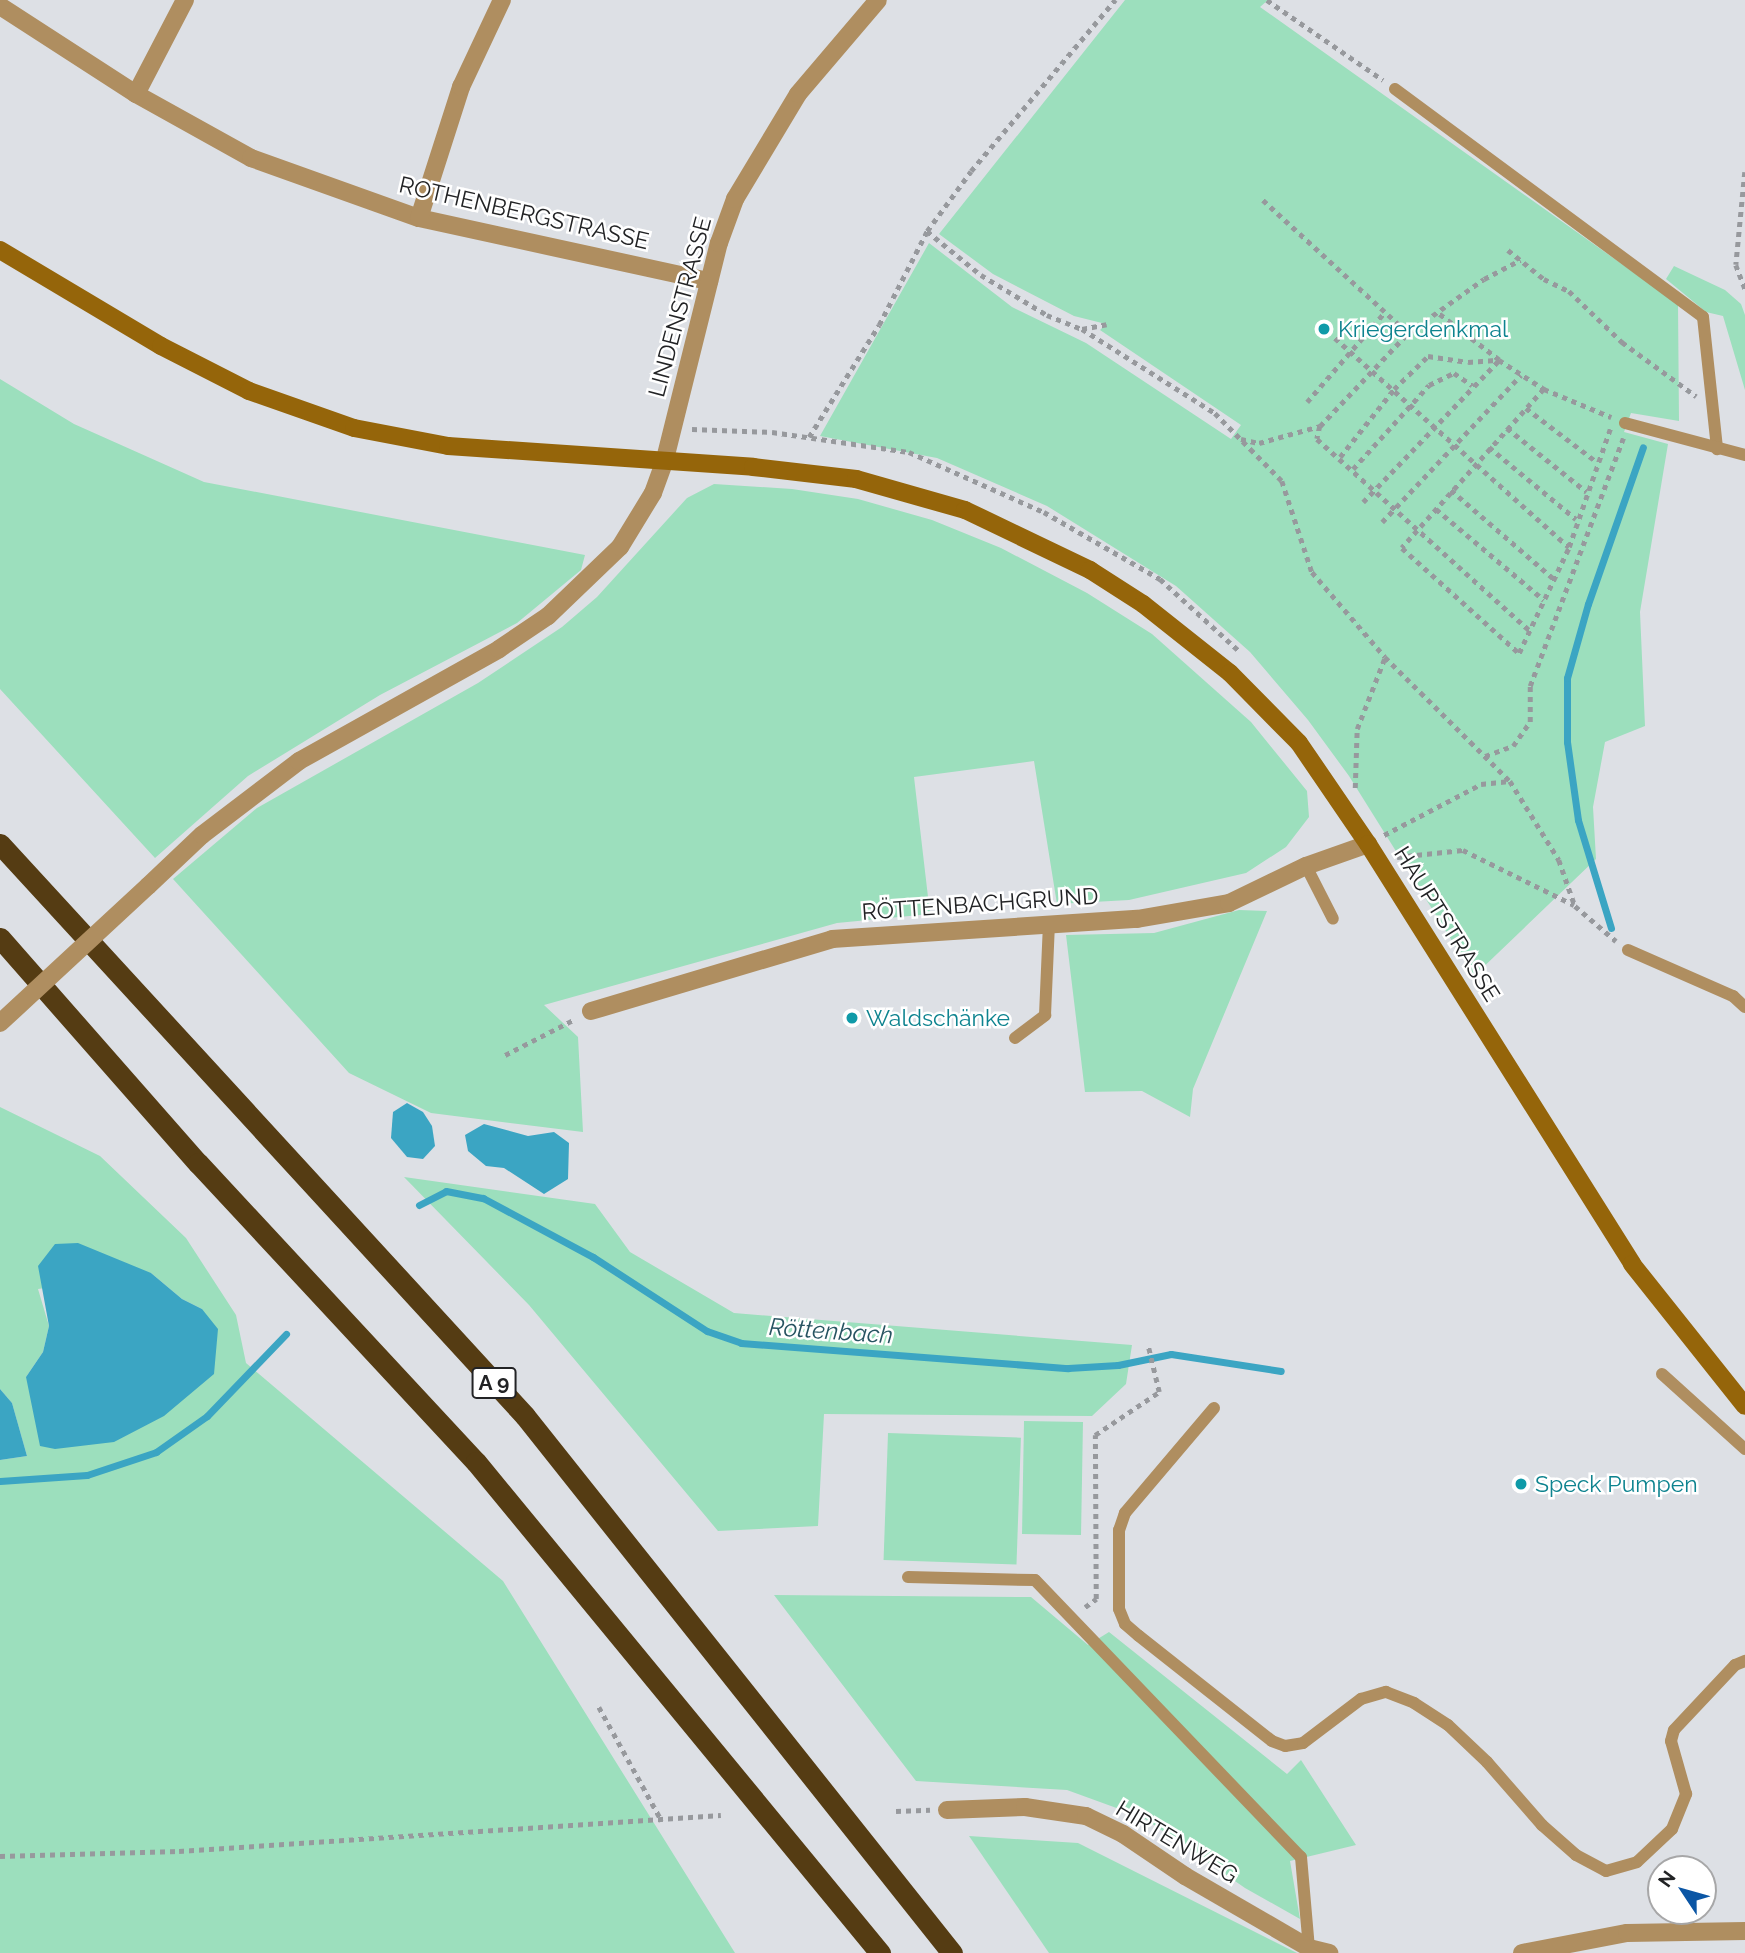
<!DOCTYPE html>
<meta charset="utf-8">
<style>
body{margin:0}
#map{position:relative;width:1745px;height:1953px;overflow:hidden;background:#dde0e5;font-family:Raleway,sans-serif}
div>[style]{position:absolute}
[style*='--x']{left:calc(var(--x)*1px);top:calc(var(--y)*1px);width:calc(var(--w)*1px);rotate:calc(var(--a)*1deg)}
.green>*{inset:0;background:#9cdfbd;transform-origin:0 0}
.water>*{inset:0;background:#3ba5c3}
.stream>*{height:7px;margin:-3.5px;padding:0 3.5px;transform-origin:3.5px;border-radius:3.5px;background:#3ba5c3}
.path>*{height:4.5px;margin-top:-2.25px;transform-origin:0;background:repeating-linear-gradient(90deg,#97999d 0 5px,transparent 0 10px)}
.service>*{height:12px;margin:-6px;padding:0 6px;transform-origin:6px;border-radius:6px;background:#af8e60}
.minor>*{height:18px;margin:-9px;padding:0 9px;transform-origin:9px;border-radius:9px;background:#af8e60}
.secondary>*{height:18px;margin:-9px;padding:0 9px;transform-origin:9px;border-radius:9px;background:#95650a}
.motorway>*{height:21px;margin:-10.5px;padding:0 10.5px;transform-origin:10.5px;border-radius:10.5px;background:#553c13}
.minor-bridge>*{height:18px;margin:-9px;padding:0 9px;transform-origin:9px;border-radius:9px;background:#af8e60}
.dots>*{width:19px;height:19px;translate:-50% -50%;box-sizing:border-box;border:4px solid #fff;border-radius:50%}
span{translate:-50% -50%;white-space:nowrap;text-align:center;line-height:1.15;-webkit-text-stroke:5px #fff;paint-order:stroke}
.shield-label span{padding:2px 5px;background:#fff;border:2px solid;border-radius:5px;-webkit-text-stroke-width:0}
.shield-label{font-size:21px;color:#222325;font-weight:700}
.street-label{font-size:23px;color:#222325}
.culture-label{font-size:23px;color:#0d838f}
.left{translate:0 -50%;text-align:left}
.water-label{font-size:24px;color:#275461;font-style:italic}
.north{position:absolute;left:1647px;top:1855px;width:70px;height:70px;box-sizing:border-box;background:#fff;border:2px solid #a7a7a8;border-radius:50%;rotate:306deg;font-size:19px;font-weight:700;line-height:28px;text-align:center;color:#222325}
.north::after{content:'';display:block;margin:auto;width:24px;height:32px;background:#0b56a5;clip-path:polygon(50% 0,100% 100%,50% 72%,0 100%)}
</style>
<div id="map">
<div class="green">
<i style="clip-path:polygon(1125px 0,1268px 0,1260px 7px,1678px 304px,1679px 421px,1631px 413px,1624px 432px,1668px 444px,1640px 612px,1645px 726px,1605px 742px,1593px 807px,1596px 859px,1474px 976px,1349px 776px,1308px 720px,1250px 652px,1176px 586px,1047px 506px,937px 458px,820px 436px,929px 243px,1012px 307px,1086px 343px,1231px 439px,1241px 425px,1100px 330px,1106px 324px,1074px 316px,993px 274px,939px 234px)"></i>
<i style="clip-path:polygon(1674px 266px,1725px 290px,1741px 304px,1745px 315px,1745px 390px,1723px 316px,1706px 312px,1666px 279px)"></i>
<i style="clip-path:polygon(0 379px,74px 424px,204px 482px,585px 555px,581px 570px,517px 623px,380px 695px,248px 776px,155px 858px,0 689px)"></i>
<i style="clip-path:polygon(714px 484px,792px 489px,858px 499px,932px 520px,1001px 548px,1087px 593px,1152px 634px,1251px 722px,1307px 791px,1309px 817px,1286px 847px,1246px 873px,1129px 900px,1057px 904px,1034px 761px,914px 777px,930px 914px,837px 923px,544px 1005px,578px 1037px,583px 1132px,431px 1113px,349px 1073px,173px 879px,257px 808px,478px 683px,562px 627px,597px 597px,687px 498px)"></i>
<i style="clip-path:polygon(1239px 910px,1267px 911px,1193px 1089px,1190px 1117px,1142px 1091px,1085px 1092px,1066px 935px,1154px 933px)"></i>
<i style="clip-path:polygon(evenodd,0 1107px,100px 1156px,186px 1238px,236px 1315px,246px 1363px,503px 1581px,735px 1953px,0 1953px,0 1460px,27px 1456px,12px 1403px,0 1389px,0 1107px,151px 1273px,182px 1299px,202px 1309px,26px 1377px,43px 1352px,49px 1326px,38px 1289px,151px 1273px)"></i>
<i style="clip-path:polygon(404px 1177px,595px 1204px,630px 1252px,734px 1313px,1132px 1345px,1126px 1384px,1092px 1416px,824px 1414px,818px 1526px,718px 1531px,529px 1305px)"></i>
<i style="left:1024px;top:1421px;width:59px;height:113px;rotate:1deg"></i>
<i style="left:888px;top:1433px;width:133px;height:127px;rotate:2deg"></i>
<i style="clip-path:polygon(774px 1595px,1031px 1597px,1088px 1645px,1109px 1632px,1287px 1774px,1301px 1760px,1356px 1845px,1290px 1861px,1300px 1919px,1245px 1888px,1144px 1818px,1067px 1790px,916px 1781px)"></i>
<i style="clip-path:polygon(969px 1836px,1078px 1843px,1297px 1953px,1049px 1953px)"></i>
</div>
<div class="water">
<i style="clip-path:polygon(407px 1103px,423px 1112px,432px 1126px,435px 1146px,423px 1159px,407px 1157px,391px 1138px,393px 1112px)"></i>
<i style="clip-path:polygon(484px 1124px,528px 1136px,554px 1132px,569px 1143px,568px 1179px,544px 1194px,504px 1168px,486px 1166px,468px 1151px,465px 1135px)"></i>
<i style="clip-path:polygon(78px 1243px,151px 1273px,182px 1299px,202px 1309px,218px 1329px,214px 1374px,164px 1416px,114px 1442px,55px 1449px,40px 1446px,26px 1377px,43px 1352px,49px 1326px,38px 1266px,55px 1244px)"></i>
<i style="clip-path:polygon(0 1389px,12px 1403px,27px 1456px,0 1460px)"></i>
</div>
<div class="stream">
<i style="--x:1611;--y:928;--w:113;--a:-107"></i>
<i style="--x:1578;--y:820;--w:79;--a:-98"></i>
<i style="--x:1567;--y:742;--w:64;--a:-90"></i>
<i style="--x:1567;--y:678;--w:77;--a:-74.2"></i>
<i style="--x:1588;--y:604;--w:166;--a:-70.7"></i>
<i style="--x:419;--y:1205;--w:30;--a:-27"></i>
<i style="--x:446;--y:1191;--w:38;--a:11"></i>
<i style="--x:483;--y:1198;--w:125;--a:28.2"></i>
<i style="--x:593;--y:1257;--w:136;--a:33"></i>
<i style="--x:707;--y:1331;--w:36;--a:19"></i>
<i style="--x:741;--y:1343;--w:328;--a:4.4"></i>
<i style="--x:1068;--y:1368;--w:50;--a:-3.4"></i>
<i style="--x:1118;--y:1365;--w:54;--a:-11.7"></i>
<i style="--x:1171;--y:1354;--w:111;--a:8.8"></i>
<i style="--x:0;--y:1481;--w:87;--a:-3.9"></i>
<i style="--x:87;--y:1475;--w:73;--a:-18.4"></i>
<i style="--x:156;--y:1452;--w:62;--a:-35.2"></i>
<i style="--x:207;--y:1416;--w:114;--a:-46.1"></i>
</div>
<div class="path">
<i style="--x:1267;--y:0;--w:141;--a:34.6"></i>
<i style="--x:1745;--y:172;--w:93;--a:95.5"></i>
<i style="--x:1736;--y:265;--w:26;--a:69"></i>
<i style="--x:1263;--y:200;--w:197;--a:42.5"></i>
<i style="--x:927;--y:231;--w:70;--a:39.2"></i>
<i style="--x:981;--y:275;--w:77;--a:31.2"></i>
<i style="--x:1047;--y:315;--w:38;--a:22"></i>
<i style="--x:1082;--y:329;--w:25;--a:-11"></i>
<i style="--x:1508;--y:250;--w:46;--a:38.9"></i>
<i style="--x:1544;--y:279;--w:28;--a:26"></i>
<i style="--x:1569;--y:291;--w:74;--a:43.9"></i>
<i style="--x:1622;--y:342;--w:92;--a:36.1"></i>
<i style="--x:1082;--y:329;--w:157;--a:32.3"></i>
<i style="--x:1215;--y:413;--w:95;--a:45.4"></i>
<i style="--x:1282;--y:481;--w:96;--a:71.8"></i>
<i style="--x:1312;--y:572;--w:112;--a:49.3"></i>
<i style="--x:1385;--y:657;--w:176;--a:44.8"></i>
<i style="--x:1510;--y:781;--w:93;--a:58.2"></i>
<i style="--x:1559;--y:860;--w:49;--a:70.8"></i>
<i style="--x:1575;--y:906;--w:54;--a:40.5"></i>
<i style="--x:1335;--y:338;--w:314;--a:41.8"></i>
<i style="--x:1544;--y:389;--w:213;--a:131.8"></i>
<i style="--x:1402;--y:548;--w:157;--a:41.9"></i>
<i style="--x:1519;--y:653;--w:117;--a:-64.7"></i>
<i style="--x:1569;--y:547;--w:125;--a:-70.8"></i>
<i style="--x:1307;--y:402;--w:119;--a:-49.1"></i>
<i style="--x:1526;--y:408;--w:89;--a:37.3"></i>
<i style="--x:1320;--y:426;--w:13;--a:103"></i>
<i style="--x:1317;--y:439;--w:285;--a:42"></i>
<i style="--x:1507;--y:428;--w:102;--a:38.7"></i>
<i style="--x:692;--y:429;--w:80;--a:2.1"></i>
<i style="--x:772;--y:432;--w:138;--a:8.3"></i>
<i style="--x:909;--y:452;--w:148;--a:24"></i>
<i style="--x:1044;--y:512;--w:134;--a:30"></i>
<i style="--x:1160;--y:579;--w:107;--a:42.3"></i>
<i style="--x:809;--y:437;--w:132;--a:-58"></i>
<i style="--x:879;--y:325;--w:106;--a:-62.9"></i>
<i style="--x:927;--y:231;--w:74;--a:-53.7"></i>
<i style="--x:971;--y:171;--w:224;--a:-49.9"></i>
<i style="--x:1241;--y:439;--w:18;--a:13"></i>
<i style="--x:1259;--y:443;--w:63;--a:-15.6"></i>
<i style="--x:1320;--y:426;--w:128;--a:-46.6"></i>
<i style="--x:1408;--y:333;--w:93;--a:-35.4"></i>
<i style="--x:1484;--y:279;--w:41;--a:-27.8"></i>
<i style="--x:1489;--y:447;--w:113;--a:39.6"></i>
<i style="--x:1340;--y:457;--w:87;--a:-51.5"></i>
<i style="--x:1394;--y:389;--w:47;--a:-44.1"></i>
<i style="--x:1428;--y:356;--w:40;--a:8.5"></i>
<i style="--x:1468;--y:362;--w:31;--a:-4"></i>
<i style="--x:1499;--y:360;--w:54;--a:32.8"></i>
<i style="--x:1544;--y:389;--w:73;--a:22.7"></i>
<i style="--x:1353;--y:469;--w:113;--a:-47.9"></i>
<i style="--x:1429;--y:385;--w:28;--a:-26"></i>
<i style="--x:1454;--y:373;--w:22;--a:34"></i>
<i style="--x:1451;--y:490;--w:136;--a:40.8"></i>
<i style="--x:1363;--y:502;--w:197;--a:-46.2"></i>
<i style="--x:1499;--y:360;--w:76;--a:-142.5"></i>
<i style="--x:1436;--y:509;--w:141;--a:40.1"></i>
<i style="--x:1382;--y:522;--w:202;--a:-46.6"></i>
<i style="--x:1485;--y:756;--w:30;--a:-20"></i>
<i style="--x:1513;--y:746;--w:29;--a:-55"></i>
<i style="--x:1530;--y:722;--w:36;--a:-90"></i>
<i style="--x:1530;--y:686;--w:265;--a:-69.4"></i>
<i style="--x:1355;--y:788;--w:59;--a:-88.1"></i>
<i style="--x:1357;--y:729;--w:77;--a:-68.7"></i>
<i style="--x:1384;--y:835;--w:110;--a:-27.7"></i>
<i style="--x:1481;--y:784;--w:29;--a:-6"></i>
<i style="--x:1397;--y:857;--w:66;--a:-6.1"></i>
<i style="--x:1463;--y:850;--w:124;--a:26.4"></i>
<i style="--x:505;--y:1055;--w:79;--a:-27.2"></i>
<i style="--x:1085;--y:1607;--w:14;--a:-36"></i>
<i style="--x:1096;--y:1599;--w:164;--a:-90.3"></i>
<i style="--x:1095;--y:1435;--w:77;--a:-33.9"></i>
<i style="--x:1159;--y:1392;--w:47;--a:-103.4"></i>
<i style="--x:599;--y:1707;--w:130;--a:61.1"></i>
<i style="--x:896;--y:1811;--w:34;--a:-2"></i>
<i style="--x:0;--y:1856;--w:179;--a:-1.6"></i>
<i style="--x:179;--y:1851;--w:543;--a:-3.8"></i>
</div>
<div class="service">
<i style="--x:1395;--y:89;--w:383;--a:36.5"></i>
<i style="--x:1703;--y:317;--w:133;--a:83.9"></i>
<i style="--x:1625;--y:423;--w:124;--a:14.9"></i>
<i style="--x:1306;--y:866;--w:59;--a:63"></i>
<i style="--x:1628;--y:950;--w:115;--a:23.7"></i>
<i style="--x:1733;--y:996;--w:16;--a:43"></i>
<i style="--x:1015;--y:1038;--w:38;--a:-37"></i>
<i style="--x:1045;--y:1015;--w:92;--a:-87.5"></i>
<i style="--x:1662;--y:1374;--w:112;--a:42.1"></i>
<i style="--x:1214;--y:1408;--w:138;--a:130.3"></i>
<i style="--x:1125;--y:1513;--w:18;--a:109"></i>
<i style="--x:1119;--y:1530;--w:79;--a:90"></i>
<i style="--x:1119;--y:1609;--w:16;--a:68"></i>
<i style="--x:1125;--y:1624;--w:18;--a:41"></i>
<i style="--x:1139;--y:1636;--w:169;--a:38.3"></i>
<i style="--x:1272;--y:1741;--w:14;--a:21"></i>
<i style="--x:1285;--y:1746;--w:18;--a:-9"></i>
<i style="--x:1303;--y:1743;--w:73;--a:-37.2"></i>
<i style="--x:1361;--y:1699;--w:26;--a:-16"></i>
<i style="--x:1386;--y:1692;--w:30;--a:21"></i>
<i style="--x:1414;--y:1703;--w:40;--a:32.9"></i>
<i style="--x:1448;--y:1725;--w:54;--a:43.5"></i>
<i style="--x:1487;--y:1762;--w:84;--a:48.9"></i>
<i style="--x:1542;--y:1825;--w:45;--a:41.4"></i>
<i style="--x:1576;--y:1855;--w:34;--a:28"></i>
<i style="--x:1606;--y:1871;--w:32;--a:-16"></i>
<i style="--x:1637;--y:1862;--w:48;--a:-43.3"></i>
<i style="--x:1672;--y:1829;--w:38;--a:-68"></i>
<i style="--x:1686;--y:1794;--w:55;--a:-105.8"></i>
<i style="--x:1671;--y:1741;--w:11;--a:-75"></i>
<i style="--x:1674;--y:1730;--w:89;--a:-46.8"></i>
<i style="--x:1735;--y:1665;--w:11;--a:-22"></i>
<i style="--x:908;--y:1577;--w:127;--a:1.4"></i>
<i style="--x:1035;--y:1580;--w:384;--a:46.2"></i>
<i style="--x:1301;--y:1857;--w:91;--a:85"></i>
</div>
<div class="minor">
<i style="--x:0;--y:6;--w:162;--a:32.9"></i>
<i style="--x:136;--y:94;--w:132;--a:29.1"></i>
<i style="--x:251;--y:158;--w:178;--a:19.7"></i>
<i style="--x:419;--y:218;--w:297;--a:12.3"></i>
<i style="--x:136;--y:94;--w:106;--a:-62.5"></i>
<i style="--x:419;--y:218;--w:138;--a:-72.2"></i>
<i style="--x:461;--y:87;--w:96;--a:-64.8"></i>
<i style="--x:148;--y:886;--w:74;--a:-43.4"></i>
<i style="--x:202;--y:835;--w:122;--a:-37.3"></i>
<i style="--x:299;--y:761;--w:229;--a:-29.2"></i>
<i style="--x:499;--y:649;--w:59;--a:-34"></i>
<i style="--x:548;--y:616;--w:100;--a:-43.8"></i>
<i style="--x:620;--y:547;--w:63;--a:-58.6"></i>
<i style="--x:653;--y:493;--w:32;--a:-70"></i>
<i style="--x:664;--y:463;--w:227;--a:-76"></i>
<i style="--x:719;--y:243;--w:47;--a:-70"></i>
<i style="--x:735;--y:199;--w:122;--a:-59"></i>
<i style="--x:798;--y:94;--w:123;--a:-49.6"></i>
<i style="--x:591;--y:1011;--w:252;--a:-16.6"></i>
<i style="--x:832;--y:939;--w:306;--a:-3.8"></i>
<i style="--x:1137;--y:919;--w:93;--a:-9.9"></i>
<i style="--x:1229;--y:903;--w:85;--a:-25.7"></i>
<i style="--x:1306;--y:866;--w:66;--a:-19.5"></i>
<i style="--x:947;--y:1810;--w:78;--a:-2.2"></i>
<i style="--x:1025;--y:1807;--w:62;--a:8.4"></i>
<i style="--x:1086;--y:1816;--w:41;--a:25.9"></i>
<i style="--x:1123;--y:1834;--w:75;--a:34.1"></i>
<i style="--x:1185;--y:1876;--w:143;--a:30.1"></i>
<i style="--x:1309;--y:1948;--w:21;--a:14"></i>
<i style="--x:1522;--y:1953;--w:107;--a:-10.8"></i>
<i style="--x:1627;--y:1933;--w:118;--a:-1"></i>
</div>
<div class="secondary">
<i style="--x:0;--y:250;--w:187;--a:30.8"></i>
<i style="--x:161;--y:346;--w:99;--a:27.1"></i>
<i style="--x:249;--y:391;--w:111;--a:19.4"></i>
<i style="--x:354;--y:428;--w:96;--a:10.8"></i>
<i style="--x:448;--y:446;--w:306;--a:3.9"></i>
<i style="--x:753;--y:467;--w:104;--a:6.6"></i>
<i style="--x:856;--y:479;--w:113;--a:15.9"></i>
<i style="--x:965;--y:510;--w:139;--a:25.6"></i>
<i style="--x:1090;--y:570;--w:63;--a:32.7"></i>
<i style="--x:1143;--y:604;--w:111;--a:38.4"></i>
<i style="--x:1230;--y:673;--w:98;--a:45.4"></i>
<i style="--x:1299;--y:743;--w:122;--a:55.7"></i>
<i style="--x:1368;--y:844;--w:496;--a:57.8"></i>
<i style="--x:1632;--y:1264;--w:181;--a:51.5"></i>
</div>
<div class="motorway">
<i style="--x:0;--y:844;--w:776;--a:47.45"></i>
<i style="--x:525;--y:1416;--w:686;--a:51.51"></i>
<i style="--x:0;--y:938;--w:300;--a:48.7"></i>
<i style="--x:198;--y:1163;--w:408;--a:47.1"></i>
<i style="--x:476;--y:1462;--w:636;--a:50.55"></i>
</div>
<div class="minor-bridge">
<i style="--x:0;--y:1023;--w:202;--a:-42.8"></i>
</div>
<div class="dots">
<i style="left:1324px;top:329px;background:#0f9aa8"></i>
<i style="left:852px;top:1018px;background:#0f9aa8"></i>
<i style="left:1521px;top:1484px;background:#0f9aa8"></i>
</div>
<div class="shield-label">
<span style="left:494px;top:1383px">A 9</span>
</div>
<div class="street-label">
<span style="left:524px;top:213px;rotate:13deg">ROTHENBERGSTRASSE</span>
<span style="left:680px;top:307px;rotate:-75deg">LINDENSTRASSE</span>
<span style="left:980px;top:904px;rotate:-4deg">RÖTTENBACHGRUND</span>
<span style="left:1447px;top:924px;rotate:58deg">HAUPTSTRASSE</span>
<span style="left:1177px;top:1842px;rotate:31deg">HIRTENWEG</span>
</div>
<div class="culture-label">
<span class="left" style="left:1338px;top:329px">Kriegerdenkmal</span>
<span class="left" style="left:866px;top:1018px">Waldschänke</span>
<span class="left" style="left:1535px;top:1484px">Speck Pumpen</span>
</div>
<div class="water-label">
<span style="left:831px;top:1331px;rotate:4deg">Röttenbach</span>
</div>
<div class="north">N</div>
</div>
